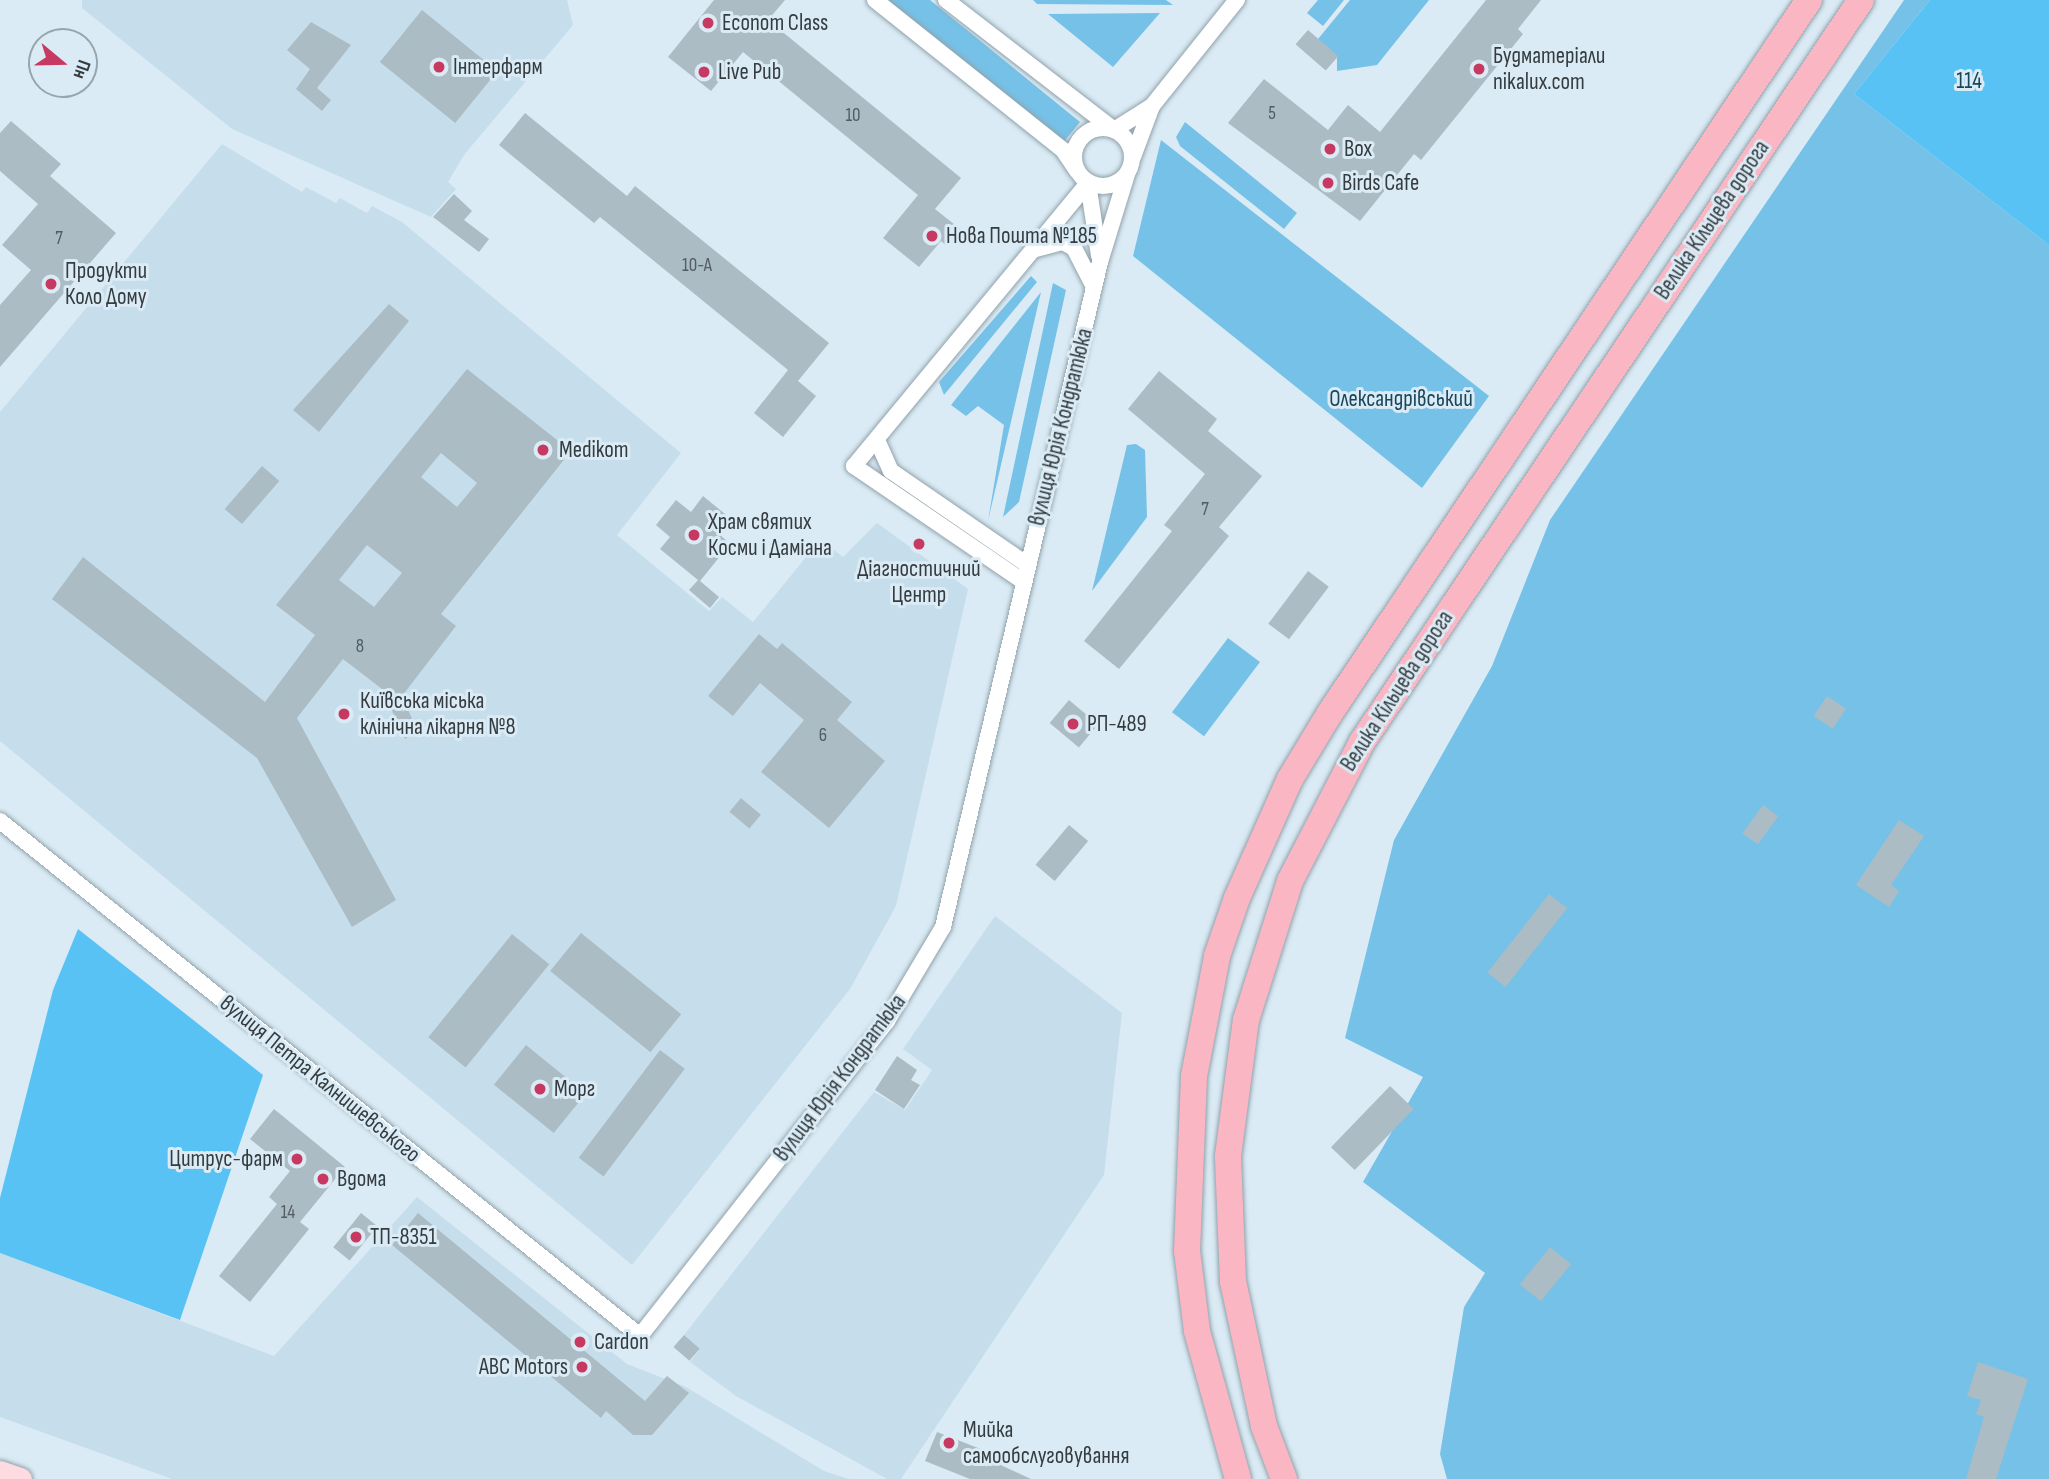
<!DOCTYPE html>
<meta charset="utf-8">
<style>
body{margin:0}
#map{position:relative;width:2049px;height:1479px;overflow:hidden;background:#daebf5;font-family:"Sofia Sans Condensed",sans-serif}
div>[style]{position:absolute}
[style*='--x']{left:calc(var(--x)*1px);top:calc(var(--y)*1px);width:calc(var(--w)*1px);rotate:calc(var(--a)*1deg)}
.built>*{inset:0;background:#c6deec}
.green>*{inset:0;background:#76c1e7;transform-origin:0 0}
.forest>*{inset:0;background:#59c2f4}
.building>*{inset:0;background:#abbcc5;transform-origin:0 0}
.roads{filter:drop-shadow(0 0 2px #91a2ab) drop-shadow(0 0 2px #91a2ab)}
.minor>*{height:16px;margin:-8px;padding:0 8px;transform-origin:8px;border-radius:8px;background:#fff}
.minor>.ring{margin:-8px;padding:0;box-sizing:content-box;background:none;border:16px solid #fff;border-radius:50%}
.secondary>*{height:23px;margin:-11.5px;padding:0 11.5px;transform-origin:11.5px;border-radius:11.5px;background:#fddbe1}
.primary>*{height:26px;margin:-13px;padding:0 13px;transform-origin:13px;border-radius:13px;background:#fbb6c4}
.dots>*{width:19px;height:19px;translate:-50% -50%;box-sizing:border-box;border:4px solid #daebf5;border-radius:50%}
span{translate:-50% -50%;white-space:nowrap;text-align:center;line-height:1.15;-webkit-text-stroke:6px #daebf5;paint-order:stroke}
.number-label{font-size:19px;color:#525c61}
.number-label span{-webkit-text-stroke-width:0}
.poi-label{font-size:23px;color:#353c40}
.left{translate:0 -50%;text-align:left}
.right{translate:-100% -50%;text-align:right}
.park-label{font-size:23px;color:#19465b}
.street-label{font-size:23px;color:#353c40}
.north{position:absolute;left:28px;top:28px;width:70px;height:70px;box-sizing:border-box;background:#daebf5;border:2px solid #98a5ad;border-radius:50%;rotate:109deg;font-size:19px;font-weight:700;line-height:28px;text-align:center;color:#353c40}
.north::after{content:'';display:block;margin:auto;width:24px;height:32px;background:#c73961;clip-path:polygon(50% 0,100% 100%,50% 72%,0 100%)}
</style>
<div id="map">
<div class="built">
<i style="clip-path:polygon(82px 0,567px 0,573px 25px,464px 155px,448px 182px,456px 189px,431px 217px,232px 129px,82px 8px)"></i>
<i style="clip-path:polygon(222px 144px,302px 192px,306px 187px,336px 203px,340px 198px,367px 213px,372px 206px,402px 222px,681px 453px,617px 535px,709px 611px,722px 597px,753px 622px,811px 551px,829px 546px,843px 557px,877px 523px,968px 589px,896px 906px,850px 989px,632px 1265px,0 741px,0 412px)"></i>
<i style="clip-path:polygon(995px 916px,1122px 1013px,1104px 1175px,901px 1479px,887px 1479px,736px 1396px,690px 1362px,700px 1349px,684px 1335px,874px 1092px,905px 1110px,932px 1070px,903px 1049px)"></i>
<i style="clip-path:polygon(417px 1197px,627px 1364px,686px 1387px,824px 1471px,849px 1479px,172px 1479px,0 1417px,0 1253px,274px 1356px)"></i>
</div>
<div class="green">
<i style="clip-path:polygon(882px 0,930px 0,1080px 122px,1062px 144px)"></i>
<i style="clip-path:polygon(1033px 0,1166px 0,1173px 5px,1037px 4px)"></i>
<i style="clip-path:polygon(1318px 0,1344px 0,1323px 26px,1307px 13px)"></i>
<i style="clip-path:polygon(1350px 0,1429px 0,1377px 65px,1337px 71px,1337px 56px,1318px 39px)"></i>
<i style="clip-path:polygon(1904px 0,1930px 0,1854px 94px,2049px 245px,2049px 1479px,1447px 1479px,1440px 1454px,1464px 1307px,1485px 1273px,1363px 1182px,1423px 1077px,1345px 1038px,1394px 840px,1492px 666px,1550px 520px)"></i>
<i style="clip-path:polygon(1160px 13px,1113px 67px,1048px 14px)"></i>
<i style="clip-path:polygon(1185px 122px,1297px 213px,1284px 229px,1180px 146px,1176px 137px)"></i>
<i style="clip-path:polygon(1161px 140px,1489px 396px,1422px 488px,1133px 256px)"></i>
<i style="clip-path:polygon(1031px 276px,1037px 282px,944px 395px,939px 382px)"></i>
<i style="clip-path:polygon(1053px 283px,1066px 290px,1019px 502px,1003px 517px)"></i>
<i style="clip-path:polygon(1041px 292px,988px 521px,1004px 425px,978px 406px,966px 416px,951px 405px)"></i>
<i style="clip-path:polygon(1136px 444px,1145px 450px,1147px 517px,1092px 591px,1127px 445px)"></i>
<i style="left:1228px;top:638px;width:40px;height:93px;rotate:37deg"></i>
</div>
<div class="forest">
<i style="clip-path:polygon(1930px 0,2049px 0,2049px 245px,1854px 94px)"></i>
<i style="clip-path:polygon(78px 929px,263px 1075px,180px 1320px,0 1253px,0 1198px,53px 990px)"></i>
</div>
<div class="building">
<i style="clip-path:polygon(714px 0,785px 0,768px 20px,961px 178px,935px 209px,960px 229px,947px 246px,941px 241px,919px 267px,883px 238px,918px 195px,743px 52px,711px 91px,668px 57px)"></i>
<i style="clip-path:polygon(1486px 0,1541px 0,1518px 29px,1523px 34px,1421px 160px,1414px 154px,1360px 221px,1228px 123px,1264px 79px,1328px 130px,1348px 105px,1380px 132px)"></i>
<i style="left:422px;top:10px;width:97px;height:67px;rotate:39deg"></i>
<i style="clip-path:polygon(311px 22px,351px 45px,317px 88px,331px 100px,322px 111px,296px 89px,310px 69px,287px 50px)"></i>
<i style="left:1308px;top:30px;width:40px;height:19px;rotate:41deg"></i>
<i style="clip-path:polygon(525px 113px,627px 196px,635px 186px,829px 343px,798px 381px,816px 396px,783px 437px,754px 413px,788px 370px,600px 217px,594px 223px,499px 145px)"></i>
<i style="clip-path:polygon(11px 121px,61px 164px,50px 176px,116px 233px,0 367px,0 305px,31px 270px,2px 245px,38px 204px,0 171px,0 133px)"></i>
<i style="clip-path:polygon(454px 194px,472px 211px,464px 220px,489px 239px,479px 252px,433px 217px)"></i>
<i style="clip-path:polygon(389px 304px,409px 321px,319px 432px,293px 410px)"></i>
<i style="clip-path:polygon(evenodd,467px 369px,571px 451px,441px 614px,456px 626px,402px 696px,417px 730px,405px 739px,382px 689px,343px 659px,297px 718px,396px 900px,352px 927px,257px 758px,52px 599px,83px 557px,265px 702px,315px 635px,276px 605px,467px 369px,441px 453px,477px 483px,457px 507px,421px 477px,441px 453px,467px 369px,367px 545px,402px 573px,374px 607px,339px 580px,367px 545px)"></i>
<i style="clip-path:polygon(1159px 371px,1217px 419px,1208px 431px,1262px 476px,1219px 527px,1229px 536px,1119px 669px,1084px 641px,1172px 531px,1164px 525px,1205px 474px,1128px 409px)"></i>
<i style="left:262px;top:466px;width:23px;height:57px;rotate:41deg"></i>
<i style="clip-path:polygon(703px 496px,730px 518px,718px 533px,730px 544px,700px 581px,719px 597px,710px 608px,689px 590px,698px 580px,660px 549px,670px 537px,656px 525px,676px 500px,691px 512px)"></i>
<i style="left:1308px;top:571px;width:26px;height:66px;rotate:37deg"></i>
<i style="clip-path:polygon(759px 634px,777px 649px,782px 643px,852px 702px,837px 720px,885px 761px,829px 828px,761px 772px,804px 720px,760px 683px,733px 716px,708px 696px)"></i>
<i style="left:1827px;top:696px;width:23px;height:24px;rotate:34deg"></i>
<i style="left:1069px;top:700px;width:38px;height:30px;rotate:40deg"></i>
<i style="left:741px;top:798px;width:26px;height:18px;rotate:40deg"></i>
<i style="left:1763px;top:805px;width:19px;height:35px;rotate:36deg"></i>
<i style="clip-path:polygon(1899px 820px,1924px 836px,1891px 885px,1899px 891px,1889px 907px,1856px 885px)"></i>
<i style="left:1069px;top:825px;width:25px;height:52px;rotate:40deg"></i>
<i style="left:1549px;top:894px;width:23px;height:100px;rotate:38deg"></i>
<i style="left:581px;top:933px;width:129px;height:49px;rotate:39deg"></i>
<i style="left:512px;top:934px;width:48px;height:133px;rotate:39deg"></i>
<i style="left:526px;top:1045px;width:77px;height:51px;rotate:39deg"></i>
<i style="left:660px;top:1050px;width:31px;height:135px;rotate:37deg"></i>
<i style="clip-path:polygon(897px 1056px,917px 1070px,911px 1080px,920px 1085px,904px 1109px,875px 1090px)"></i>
<i style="left:1390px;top:1086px;width:33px;height:85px;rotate:44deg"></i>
<i style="clip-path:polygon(274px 1109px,345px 1167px,300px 1222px,309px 1229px,250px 1302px,219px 1276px,277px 1204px,269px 1197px,290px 1171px,250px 1139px)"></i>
<i style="left:361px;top:1213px;width:21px;height:44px;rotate:39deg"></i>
<i style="clip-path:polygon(418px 1213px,645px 1401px,667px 1376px,689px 1393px,652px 1435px,633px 1435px,606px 1411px,601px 1418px,392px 1245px)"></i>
<i style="left:1550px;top:1247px;width:27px;height:48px;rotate:39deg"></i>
<i style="left:684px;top:1335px;width:21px;height:16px;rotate:41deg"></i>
<i style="clip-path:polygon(1978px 1362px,2028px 1379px,1996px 1479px,1966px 1479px,1984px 1417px,1976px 1414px,1981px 1400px,1967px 1396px)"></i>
<i style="clip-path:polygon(937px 1432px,996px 1455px,994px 1462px,1031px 1479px,970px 1479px,925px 1461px)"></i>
</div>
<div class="roads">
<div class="minor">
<i style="--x:875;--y:0;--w:241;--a:38.6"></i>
<i style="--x:1063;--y:150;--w:25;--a:56"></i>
<i style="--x:946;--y:0;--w:212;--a:37.7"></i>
<i class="ring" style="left:1074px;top:128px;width:42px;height:42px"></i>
<i style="--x:1114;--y:130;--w:45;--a:-32.3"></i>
<i style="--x:1133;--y:157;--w:54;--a:-69.6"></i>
<i style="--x:1152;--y:106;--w:136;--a:-51.3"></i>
<i style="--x:1088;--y:183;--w:74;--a:81.4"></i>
<i style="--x:1036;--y:249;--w:28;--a:-15"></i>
<i style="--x:1063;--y:242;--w:13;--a:29"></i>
<i style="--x:1074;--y:248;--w:44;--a:62.9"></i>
<i style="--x:877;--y:440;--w:34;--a:66"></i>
<i style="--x:891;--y:471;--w:166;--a:34.5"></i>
<i style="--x:1024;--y:582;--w:206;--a:-145.7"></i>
<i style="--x:854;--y:466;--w:367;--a:-50.4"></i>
<i style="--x:0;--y:821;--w:821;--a:38.82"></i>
<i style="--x:640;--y:1336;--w:400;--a:-51.9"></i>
<i style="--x:887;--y:1021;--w:109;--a:-59.2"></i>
<i style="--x:943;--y:927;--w:683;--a:-76.72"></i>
<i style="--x:1100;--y:262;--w:92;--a:-72.9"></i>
</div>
<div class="secondary">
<i style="--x:0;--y:1472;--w:21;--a:19"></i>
</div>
<div class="primary">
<i style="--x:1238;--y:1479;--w:154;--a:-105.5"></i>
<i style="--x:1197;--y:1331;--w:81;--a:-97.1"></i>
<i style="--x:1187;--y:1251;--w:175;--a:-87.7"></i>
<i style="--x:1194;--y:1076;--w:122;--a:-79.1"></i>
<i style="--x:1217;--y:956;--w:61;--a:-71"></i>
<i style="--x:1237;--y:898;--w:130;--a:-66"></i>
<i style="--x:1290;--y:779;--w:77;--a:-58.8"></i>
<i style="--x:1330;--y:713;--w:859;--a:-56.11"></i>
<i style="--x:1284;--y:1479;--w:57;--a:-110.7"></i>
<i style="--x:1264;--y:1426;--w:147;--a:-102.1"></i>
<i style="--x:1233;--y:1282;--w:126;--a:-92.3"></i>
<i style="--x:1228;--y:1156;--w:137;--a:-82.5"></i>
<i style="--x:1246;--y:1020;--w:146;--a:-72.4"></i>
<i style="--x:1290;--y:881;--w:157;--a:-62.6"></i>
<i style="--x:1362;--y:742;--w:894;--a:-56.08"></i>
</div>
</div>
<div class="dots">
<i style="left:708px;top:23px;background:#c73961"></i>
<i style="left:439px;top:67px;background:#c73961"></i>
<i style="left:1479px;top:69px;background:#c73961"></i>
<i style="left:704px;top:72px;background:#c73961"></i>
<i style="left:1330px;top:149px;background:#c73961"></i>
<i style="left:1328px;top:183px;background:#c73961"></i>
<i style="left:932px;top:236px;background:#c73961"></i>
<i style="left:51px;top:284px;background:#c73961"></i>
<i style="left:543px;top:450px;background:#c73961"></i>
<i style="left:694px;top:535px;background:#c73961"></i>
<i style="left:919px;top:544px;background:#c73961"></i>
<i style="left:344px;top:714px;background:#c73961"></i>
<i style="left:1073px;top:724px;background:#c73961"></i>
<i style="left:540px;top:1089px;background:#c73961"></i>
<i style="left:297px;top:1159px;background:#c73961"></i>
<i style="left:323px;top:1179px;background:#c73961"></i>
<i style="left:356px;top:1237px;background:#c73961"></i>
<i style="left:580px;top:1342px;background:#c73961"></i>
<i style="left:582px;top:1367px;background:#c73961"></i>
<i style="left:949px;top:1443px;background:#c73961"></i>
</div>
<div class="number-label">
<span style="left:1272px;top:114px">5</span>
<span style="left:853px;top:116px">10</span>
<span style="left:59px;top:239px">7</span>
<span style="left:697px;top:266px">10-А</span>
<span style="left:1205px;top:510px">7</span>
<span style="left:360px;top:647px">8</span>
<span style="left:823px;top:736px">6</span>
<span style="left:288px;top:1213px">14</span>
</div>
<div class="poi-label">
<span class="left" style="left:722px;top:23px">Econom Class</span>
<span class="left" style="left:1493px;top:69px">Будматеріали<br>nikalux.com</span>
<span class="left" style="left:453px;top:67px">Інтерфарм</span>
<span class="left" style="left:718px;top:72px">Live Pub</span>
<span class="left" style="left:1344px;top:149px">Box</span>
<span class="left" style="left:1342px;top:183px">Birds Cafe</span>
<span class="left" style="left:946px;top:236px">Нова Пошта №185</span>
<span class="left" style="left:65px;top:284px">Продукти<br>Коло Дому</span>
<span class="left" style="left:559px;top:450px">Medikom</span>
<span class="left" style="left:708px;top:535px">Храм святих<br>Косми і Даміана</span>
<span style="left:919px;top:582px">Діагностичний<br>Центр</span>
<span class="left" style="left:360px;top:714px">Київська міська<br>клінічна лікарня №8</span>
<span class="left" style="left:1087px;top:724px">РП-489</span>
<span class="left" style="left:554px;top:1089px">Морг</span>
<span class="right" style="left:283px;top:1159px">Цитрус-фарм</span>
<span class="left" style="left:337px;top:1179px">Вдома</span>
<span class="left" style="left:370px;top:1237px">ТП-8351</span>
<span class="left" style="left:594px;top:1342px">Cardon</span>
<span class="right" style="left:568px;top:1367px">ABC Motors</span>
<span class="left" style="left:963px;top:1443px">Мийка<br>самообслуговування</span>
</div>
<div class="park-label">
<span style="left:1969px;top:81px">114</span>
<span style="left:1401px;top:399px">Олександрівський</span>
</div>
<div class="street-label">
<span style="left:1712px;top:220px;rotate:-56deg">Велика Кільцева дорога</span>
<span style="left:1061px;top:427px;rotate:-76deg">вулиця Юрія Кондратюка</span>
<span style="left:1397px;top:691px;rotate:-57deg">Велика Кільцева дорога</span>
<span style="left:840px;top:1078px;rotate:-53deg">вулиця Юрія Кондратюка</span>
<span style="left:320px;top:1079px;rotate:39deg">вулиця Петра Калнишевського</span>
</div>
<div class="north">Пн</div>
</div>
